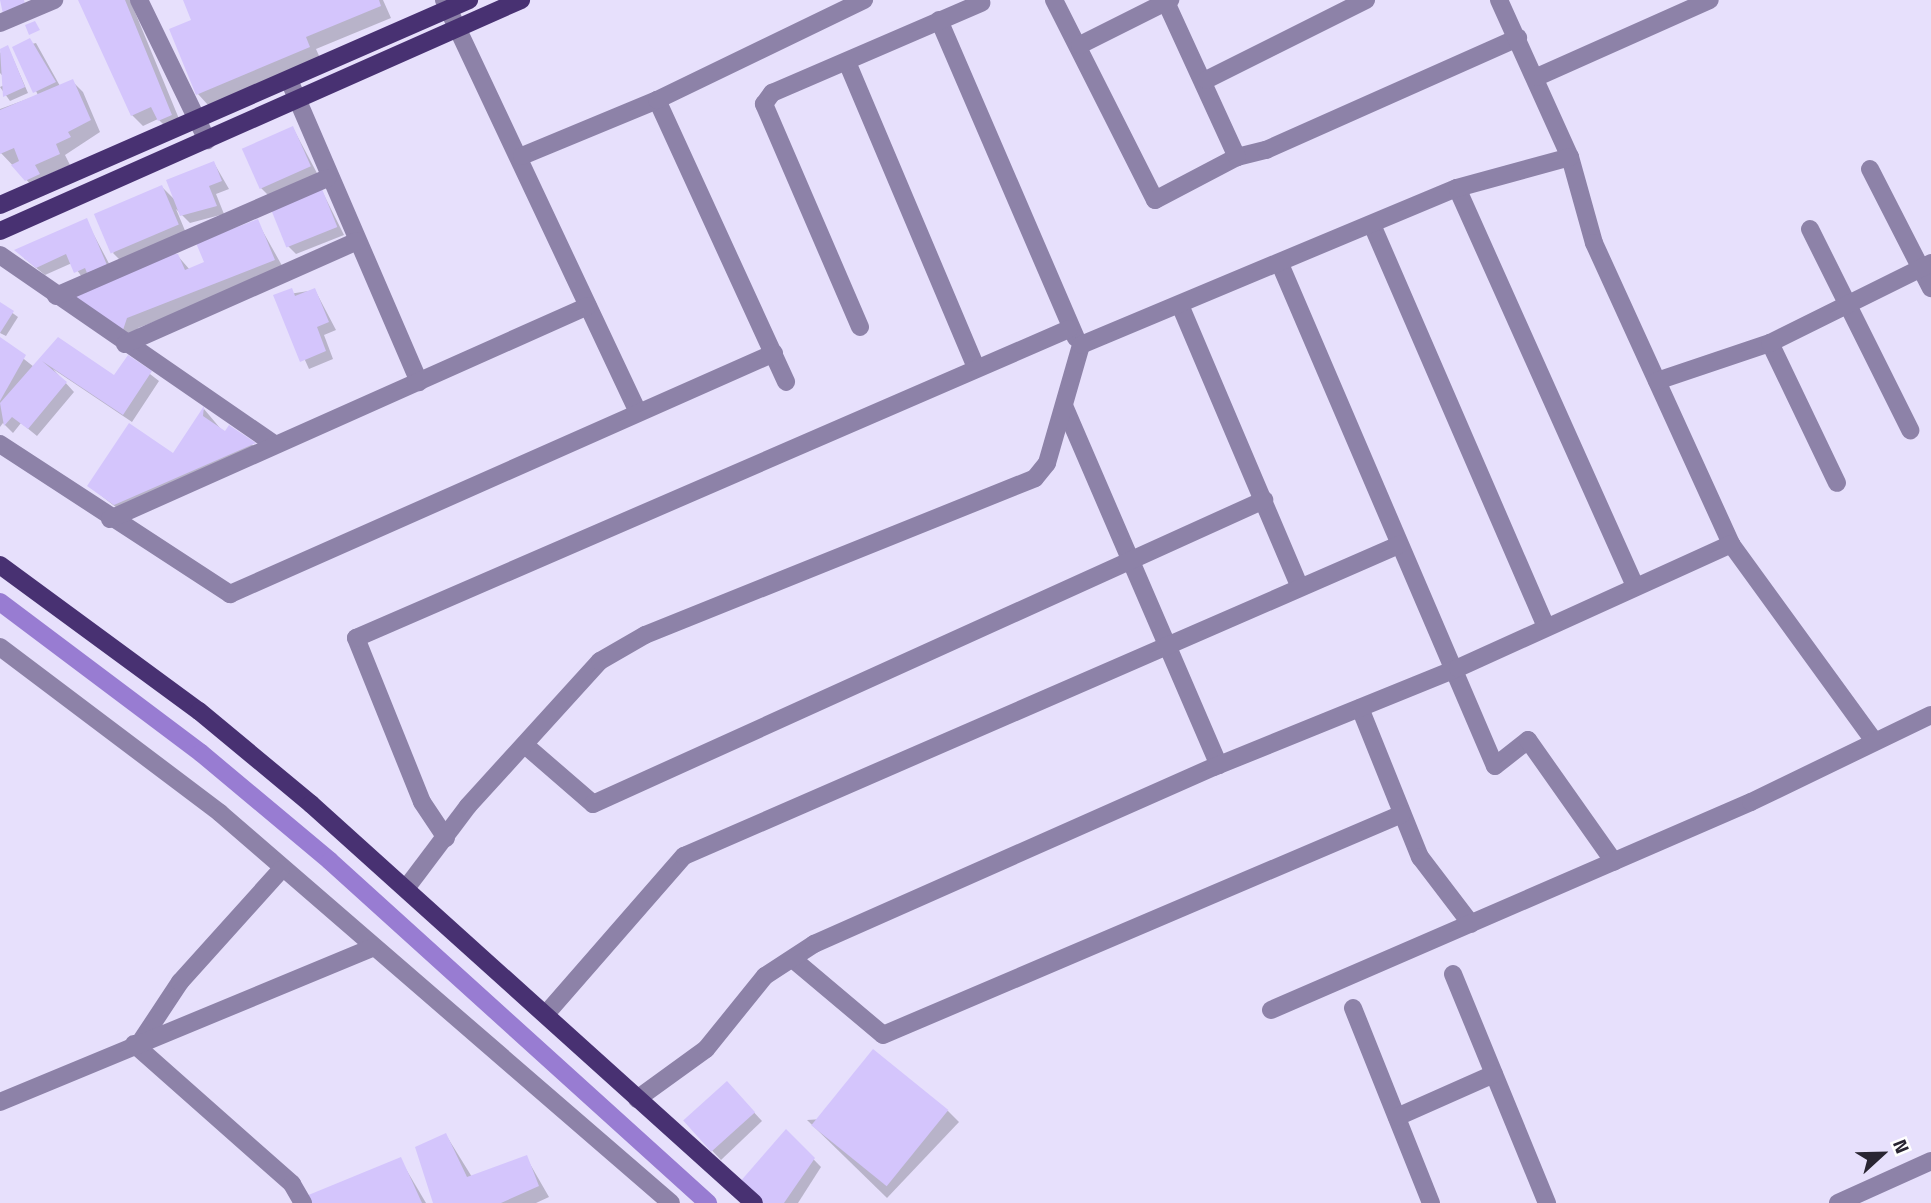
<!DOCTYPE html>
<style>
body{margin:0}
#map{position:relative;width:1931px;height:1203px;overflow:hidden;background:#e7e0fc;font-family:"Titillium Web",sans-serif}
div>[style]{position:absolute}
[style*='--x']{left:calc(var(--x)*1px);top:calc(var(--y)*1px);width:calc(var(--w)*1px);rotate:calc(var(--a)*1deg)}
.shadow>*{inset:0;background:#0003}
.canal>*{height:18px;margin:-9px;padding:0 9px;transform-origin:9px;border-radius:9px;background:#987cd2}
.building>*{inset:0;background:#d4c5fc;transform-origin:0 0}
.minor>*{height:18px;margin:-9px;padding:0 9px;transform-origin:9px;border-radius:9px;background:#8d82a8}
.major>*{height:18px;margin:-9px;padding:0 9px;transform-origin:9px;border-radius:9px;background:#483172}
span{translate:-50% -50%;white-space:nowrap;text-align:center;line-height:1.15;-webkit-text-stroke:5px #fff;paint-order:stroke}
.north{position:absolute;left:1847px;top:1119px;width:70px;height:70px;-webkit-text-stroke:5px #fff;paint-order:stroke;rotate:68deg;font-size:19px;font-weight:700;line-height:28px;text-align:center;color:#292532}
.north::after{content:'';display:block;margin:auto;width:24px;height:32px;background:#292532;clip-path:polygon(50% 0,100% 100%,50% 72%,0 100%)}
</style>
<div id="map">
<div class="shadow">
<i style="clip-path:polygon(80px 0,130px 0,182px 126px,170px 131px,158px 119px,143px 126px,132px 115px)"></i>
<i style="clip-path:polygon(185px 0,383px 0,391px 18px,316px 49px,320px 58px,208px 105px,198px 94px,193px 20px)"></i>
<i style="clip-path:polygon(36px 43px,60px 86px,72px 81px,83px 92px,100px 132px,65px 155px,70px 165px,45px 176px,49px 185px,37px 191px,0 152px,0 109px,38px 95px,14px 48px)"></i>
<i style="clip-path:polygon(8px 47px,28px 93px,10px 101px,0 87px,9px 83px,0 73px,0 53px)"></i>
<i style="clip-path:polygon(293px 128px,318px 175px,269px 196px,261px 188px)"></i>
<i style="clip-path:polygon(214px 163px,229px 189px,216px 194px,224px 214px,190px 223px,176px 209px,186px 233px,121px 261px,113px 253px,162px 187px,176px 201px)"></i>
<i style="clip-path:polygon(322px 191px,344px 235px,296px 254px,288px 246px)"></i>
<i style="clip-path:polygon(86px 220px,114px 273px,84px 280px,72px 263px,45px 275px,24px 258px)"></i>
<i style="clip-path:polygon(257px 221px,285px 271px,138px 328px,134px 339px,77px 296px,177px 255px,190px 270px,206px 263px)"></i>
<i style="clip-path:polygon(315px 290px,336px 330px,324px 335px,333px 359px,309px 369px,276px 296px)"></i>
<i style="clip-path:polygon(0 304px,18px 317px,6px 336px,0 333px)"></i>
<i style="clip-path:polygon(0 340px,34px 367px,58px 340px,115px 378px,128px 357px,159px 381px,132px 422px,53px 369px,74px 392px,37px 436px,21px 423px,13px 433px,3px 423px,0 427px)"></i>
<i style="clip-path:polygon(204px 409px,225px 434px,230px 427px,265px 455px,126px 515px,89px 486px,173px 455px)"></i>
<i style="clip-path:polygon(735px 1092px,762px 1121px,721px 1160px,687px 1124px)"></i>
<i style="clip-path:polygon(948px 1111px,959px 1122px,887px 1198px,807px 1120px)"></i>
<i style="clip-path:polygon(786px 1131px,821px 1167px,798px 1203px,763px 1203px)"></i>
<i style="clip-path:polygon(446px 1135px,472px 1177px,526px 1157px,549px 1197px,536px 1203px,435px 1203px)"></i>
<i style="clip-path:polygon(400px 1159px,426px 1203px,311px 1203px)"></i>
</div>
<div class="canal">
<i style="--x:0;--y:602;--w:251;--a:36.9"></i>
<i style="--x:201;--y:753;--w:168;--a:39.9"></i>
<i style="--x:330;--y:861;--w:510;--a:42.14"></i>
</div>
<div class="building">
<i style="clip-path:polygon(0 0,24px 0,25px 4px,3px 14px)"></i>
<i style="clip-path:polygon(78px 0,125px 0,172px 115px,158px 121px,151px 107px,131px 116px)"></i>
<i style="clip-path:polygon(183px 0,379px 0,381px 6px,306px 37px,310px 47px,196px 95px,169px 29px,191px 20px)"></i>
<i style="clip-path:polygon(35px 21px,40px 30px,29px 35px,25px 25px)"></i>
<i style="clip-path:polygon(30px 38px,56px 82px,33px 93px,12px 47px)"></i>
<i style="clip-path:polygon(8px 45px,25px 87px,3px 97px,0 49px)"></i>
<i style="clip-path:polygon(73px 79px,91px 120px,68px 132px,71px 137px,56px 144px,60px 154px,35px 165px,40px 174px,25px 181px,11px 165px,19px 161px,14px 148px,0 154px,0 110px)"></i>
<i style="left:293px;top:126px;width:44px;height:56px;rotate:66deg"></i>
<i style="clip-path:polygon(214px 161px,222px 181px,209px 186px,217px 206px,180px 216px,166px 180px)"></i>
<i style="left:162px;top:185px;width:43px;height:74px;rotate:67deg"></i>
<i style="left:322px;top:189px;width:41px;height:55px;rotate:68deg"></i>
<i style="clip-path:polygon(87px 218px,107px 265px,87px 273px,85px 268px,74px 273px,66px 254px,36px 268px,14px 250px)"></i>
<i style="clip-path:polygon(258px 219px,275px 260px,127px 318px,123px 330px,74px 296px,169px 254px,178px 254px,185px 270px,204px 262px,196px 243px)"></i>
<i style="clip-path:polygon(292px 288px,295px 296px,315px 288px,329px 322px,317px 327px,326px 351px,300px 362px,273px 295px)"></i>
<i style="clip-path:polygon(0 302px,14px 311px,0 333px)"></i>
<i style="clip-path:polygon(0 337px,26px 355px,0 401px)"></i>
<i style="clip-path:polygon(58px 337px,114px 375px,128px 355px,152px 371px,123px 415px,42px 361px,67px 382px,28px 429px,12px 417px,4px 426px,0 403px)"></i>
<i style="clip-path:polygon(204px 406px,203px 416px,225px 431px,229px 425px,256px 443px,114px 505px,87px 486px,129px 423px,173px 453px)"></i>
<i style="left:873px;top:1049px;width:97px;height:98px;rotate:39deg"></i>
<i style="left:727px;top:1081px;width:42px;height:59px;rotate:48deg"></i>
<i style="clip-path:polygon(786px 1129px,815px 1158px,784px 1203px,761px 1203px,739px 1183px)"></i>
<i style="clip-path:polygon(446px 1133px,467px 1177px,527px 1155px,539px 1186px,501px 1203px,433px 1203px,415px 1147px)"></i>
<i style="clip-path:polygon(401px 1157px,422px 1203px,309px 1203px,306px 1196px)"></i>
</div>
<div class="minor">
<i style="--x:139;--y:0;--w:156;--a:64.1"></i>
<i style="--x:444;--y:0;--w:455;--a:64.8"></i>
<i style="--x:1054;--y:0;--w:224;--a:63.2"></i>
<i style="--x:1155;--y:200;--w:93;--a:-27.7"></i>
<i style="--x:1237;--y:157;--w:30;--a:-14"></i>
<i style="--x:1266;--y:150;--w:276;--a:-24"></i>
<i style="--x:1165;--y:0;--w:173;--a:65.4"></i>
<i style="--x:1499;--y:0;--w:172;--a:65.7"></i>
<i style="--x:1570;--y:157;--w:89;--a:74.4"></i>
<i style="--x:1594;--y:243;--w:331;--a:65.5"></i>
<i style="--x:1731;--y:544;--w:243;--a:54"></i>
<i style="--x:939;--y:20;--w:346;--a:66.7"></i>
<i style="--x:0;--y:23;--w:59;--a:-23.1"></i>
<i style="--x:1080;--y:45;--w:101;--a:-26.6"></i>
<i style="--x:847;--y:62;--w:331;--a:67.1"></i>
<i style="--x:1537;--y:77;--w:189;--a:-24"></i>
<i style="--x:289;--y:80;--w:329;--a:66.7"></i>
<i style="--x:1206;--y:80;--w:179;--a:-26.6"></i>
<i style="--x:657;--y:100;--w:310;--a:65.4"></i>
<i style="--x:522;--y:156;--w:146;--a:-22.5"></i>
<i style="--x:657;--y:100;--w:230;--a:-25.8"></i>
<i style="--x:1870;--y:169;--w:134;--a:62.9"></i>
<i style="--x:1457;--y:188;--w:436;--a:65.9"></i>
<i style="--x:1373;--y:227;--w:436;--a:66.6"></i>
<i style="--x:1810;--y:229;--w:225;--a:63.5"></i>
<i style="--x:0;--y:255;--w:331;--a:34.6"></i>
<i style="--x:1280;--y:264;--w:546;--a:66.82"></i>
<i style="--x:1495;--y:766;--w:42;--a:-38.2"></i>
<i style="--x:1528;--y:740;--w:149;--a:54.8"></i>
<i style="--x:56;--y:296;--w:296;--a:-23.5"></i>
<i style="--x:1180;--y:305;--w:304;--a:67"></i>
<i style="--x:860;--y:327;--w:243;--a:-113.3"></i>
<i style="--x:764;--y:104;--w:14;--a:-54"></i>
<i style="--x:772;--y:93;--w:228;--a:-23.3"></i>
<i style="--x:1770;--y:343;--w:155;--a:64.4"></i>
<i style="--x:125;--y:344;--w:254;--a:-23.9"></i>
<i style="--x:1657;--y:381;--w:119;--a:-18.6"></i>
<i style="--x:1770;--y:343;--w:180;--a:-26.4"></i>
<i style="--x:1065;--y:408;--w:389;--a:66.7"></i>
<i style="--x:0;--y:444;--w:275;--a:33.1"></i>
<i style="--x:230;--y:594;--w:595;--a:-23.89"></i>
<i style="--x:110;--y:519;--w:523;--a:-24.02"></i>
<i style="--x:0;--y:647;--w:276;--a:37"></i>
<i style="--x:220;--y:813;--w:596;--a:40.85"></i>
<i style="--x:1360;--y:708;--w:161;--a:68.1"></i>
<i style="--x:1420;--y:857;--w:84;--a:52.7"></i>
<i style="--x:525;--y:745;--w:90;--a:40.9"></i>
<i style="--x:593;--y:804;--w:737;--a:-24.37"></i>
<i style="--x:446;--y:838;--w:43;--a:-123.7"></i>
<i style="--x:422;--y:802;--w:177;--a:-111.9"></i>
<i style="--x:356;--y:638;--w:777;--a:-23.43"></i>
<i style="--x:407;--y:887;--w:101;--a:-53"></i>
<i style="--x:468;--y:806;--w:196;--a:-47.7"></i>
<i style="--x:600;--y:661;--w:52;--a:-30"></i>
<i style="--x:645;--y:635;--w:420;--a:-21.9"></i>
<i style="--x:1035;--y:478;--w:19;--a:-51"></i>
<i style="--x:1047;--y:463;--w:123;--a:-73.9"></i>
<i style="--x:1081;--y:345;--w:407;--a:-22.7"></i>
<i style="--x:1457;--y:188;--w:117;--a:-15.3"></i>
<i style="--x:794;--y:960;--w:116;--a:40.1"></i>
<i style="--x:883;--y:1035;--w:564;--a:-23.07"></i>
<i style="--x:1453;--y:974;--w:248;--a:67.7"></i>
<i style="--x:1353;--y:1008;--w:210;--a:68.2"></i>
<i style="--x:1271;--y:1010;--w:523;--a:-23.43"></i>
<i style="--x:1751;--y:802;--w:200;--a:-25.8"></i>
<i style="--x:546;--y:1014;--w:210;--a:-48.9"></i>
<i style="--x:684;--y:856;--w:780;--a:-23.51"></i>
<i style="--x:141;--y:1041;--w:71;--a:-56.5"></i>
<i style="--x:180;--y:982;--w:151;--a:-48"></i>
<i style="--x:134;--y:1044;--w:211;--a:41.5"></i>
<i style="--x:292;--y:1184;--w:22;--a:60"></i>
<i style="--x:637;--y:1099;--w:85;--a:-35.9"></i>
<i style="--x:706;--y:1049;--w:94;--a:-51.1"></i>
<i style="--x:765;--y:976;--w:59;--a:-33.1"></i>
<i style="--x:814;--y:944;--w:437;--a:-23.9"></i>
<i style="--x:1214;--y:767;--w:263;--a:-22.1"></i>
<i style="--x:1458;--y:668;--w:300;--a:-24.4"></i>
<i style="--x:0;--y:1102;--w:402;--a:-22.5"></i>
<i style="--x:1397;--y:1117;--w:106;--a:-23.9"></i>
<i style="--x:1838;--y:1203;--w:102;--a:-24.3"></i>
</div>
<div class="major">
<i style="--x:0;--y:205;--w:512;--a:-23.61"></i>
<i style="--x:0;--y:231;--w:570;--a:-23.91"></i>
<i style="--x:0;--y:565;--w:247;--a:36.3"></i>
<i style="--x:199;--y:711;--w:146;--a:39.7"></i>
<i style="--x:311;--y:804;--w:596;--a:42.01"></i>
</div>
<div class="north">N</div>
</div>
